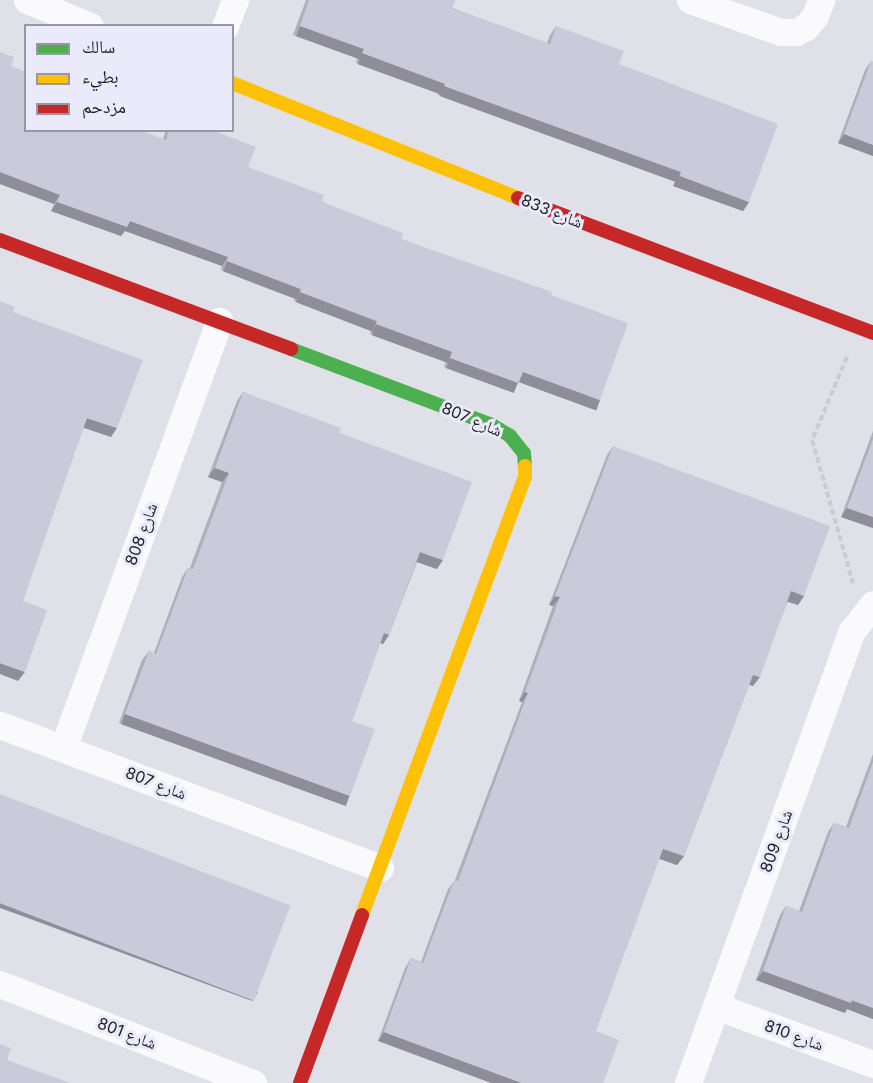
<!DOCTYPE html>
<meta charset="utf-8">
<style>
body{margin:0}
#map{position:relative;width:873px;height:1083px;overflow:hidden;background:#e0e0e8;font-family:Inter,"Noto Naskh Arabic",sans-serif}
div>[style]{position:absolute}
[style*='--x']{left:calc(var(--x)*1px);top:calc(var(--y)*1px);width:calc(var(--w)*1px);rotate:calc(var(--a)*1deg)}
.path>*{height:4px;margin-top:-2px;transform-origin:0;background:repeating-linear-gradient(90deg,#cccccf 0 6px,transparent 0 9px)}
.street>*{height:27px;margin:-13.5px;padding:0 13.5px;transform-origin:13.5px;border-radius:13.5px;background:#fafafc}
.fast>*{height:14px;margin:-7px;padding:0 7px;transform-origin:7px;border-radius:7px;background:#4caf50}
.slow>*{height:14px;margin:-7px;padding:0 7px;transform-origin:7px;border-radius:7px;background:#ffc107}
.jam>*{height:14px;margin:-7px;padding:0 7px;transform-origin:7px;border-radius:7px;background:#c62828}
.wall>*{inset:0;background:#afaebb}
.shaded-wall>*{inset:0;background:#8e8d99;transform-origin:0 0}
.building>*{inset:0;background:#cbcada;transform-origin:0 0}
span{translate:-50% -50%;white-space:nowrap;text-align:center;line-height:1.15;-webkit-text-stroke:6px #eaeafa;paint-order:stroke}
.street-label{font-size:16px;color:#1e1e24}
.legend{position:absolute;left:24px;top:24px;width:210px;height:108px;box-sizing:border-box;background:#eaeafa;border:2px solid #9898a4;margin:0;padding:8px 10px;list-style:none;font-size:18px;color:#1e1e24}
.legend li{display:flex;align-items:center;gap:12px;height:30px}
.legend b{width:30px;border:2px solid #9898a4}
</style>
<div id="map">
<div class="path">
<i style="--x:847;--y:357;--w:90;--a:112.9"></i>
<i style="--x:812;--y:440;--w:149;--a:74"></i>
</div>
<div class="street">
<i style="--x:27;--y:0;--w:68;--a:22.4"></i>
<i style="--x:690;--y:0;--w:96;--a:19.4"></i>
<i style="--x:781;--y:32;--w:15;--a:0"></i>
<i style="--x:796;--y:32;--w:11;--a:-27"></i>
<i style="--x:806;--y:27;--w:14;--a:-51"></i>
<i style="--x:815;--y:16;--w:17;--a:-69"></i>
<i style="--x:225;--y:26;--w:28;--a:-69"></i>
<i style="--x:0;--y:725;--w:406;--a:20.6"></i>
<i style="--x:63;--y:748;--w:455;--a:-69.9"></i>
<i style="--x:0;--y:984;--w:272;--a:21.4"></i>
<i style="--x:716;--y:1006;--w:167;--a:20.3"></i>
<i style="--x:688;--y:1083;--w:481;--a:-70.1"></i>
<i style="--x:852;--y:631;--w:34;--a:-52"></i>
</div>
<div class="fast">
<i style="--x:291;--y:349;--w:215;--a:20.7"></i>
<i style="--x:492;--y:425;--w:21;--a:31"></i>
<i style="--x:510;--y:436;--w:22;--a:51"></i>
<i style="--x:524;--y:453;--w:13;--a:86"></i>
</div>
<div class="slow">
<i style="--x:232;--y:83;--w:308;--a:21.9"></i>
<i style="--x:362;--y:915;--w:467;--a:-69.6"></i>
<i style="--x:525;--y:477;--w:11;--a:-90"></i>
</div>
<div class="jam">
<i style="--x:518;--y:198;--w:380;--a:20.8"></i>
<i style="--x:0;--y:240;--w:311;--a:20.5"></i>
<i style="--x:300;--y:1083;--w:179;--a:-69.7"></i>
</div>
<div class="wall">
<i style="clip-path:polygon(306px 0,455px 0,452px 8px,547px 43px,550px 35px,556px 26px,619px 64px,749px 202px,743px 211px,673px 186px,675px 181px,438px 95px,438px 93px,356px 63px,357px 58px,293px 35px)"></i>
<i style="clip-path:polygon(0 52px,11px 66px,26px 130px,163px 139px,166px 130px,212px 130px,248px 167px,401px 239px,551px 295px,593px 409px,519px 382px,512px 392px,444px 367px,446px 361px,370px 334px,371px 330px,294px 301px,295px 298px,221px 270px,222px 266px,125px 231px,121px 236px,51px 211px,54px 204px,0 184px)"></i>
<i style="clip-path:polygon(871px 61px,873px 62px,873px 156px,838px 143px,865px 70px)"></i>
<i style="clip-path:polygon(243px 392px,340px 433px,437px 569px,417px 562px,389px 635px,383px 644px,380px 643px,352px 721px,344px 805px,119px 723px,142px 660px,149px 651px,154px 653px,182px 577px,188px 568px,190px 568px,222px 482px,208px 477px,237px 401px)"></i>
<i style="clip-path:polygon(873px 431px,873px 528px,841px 517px)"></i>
<i style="clip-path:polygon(613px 446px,804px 596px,798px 605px,788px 601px,753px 686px,749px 685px,684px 856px,677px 865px,660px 859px,378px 1041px,405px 968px,411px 958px,421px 962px,448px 889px,455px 880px,522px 702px,519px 701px,553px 606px,549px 605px,607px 455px)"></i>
<i style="clip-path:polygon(873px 754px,873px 1019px,847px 1009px,845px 1013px,756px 980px,780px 915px,786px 906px,799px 911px,828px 832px,834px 823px,846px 827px)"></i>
</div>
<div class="shaded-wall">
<i style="left:300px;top:26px;width:68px;height:11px;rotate:20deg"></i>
<i style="left:362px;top:53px;width:89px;height:12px;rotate:20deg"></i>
<i style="left:444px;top:86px;width:252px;height:11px;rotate:20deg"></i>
<i style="clip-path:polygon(844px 134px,873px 145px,873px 156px,838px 143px)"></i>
<i style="clip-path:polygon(0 172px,60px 195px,54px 204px,0 184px)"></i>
<i style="clip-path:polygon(680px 176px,749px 202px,743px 211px,673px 186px)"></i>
<i style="clip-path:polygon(57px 202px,130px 221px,228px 257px,222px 266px,125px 231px,121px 236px,51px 211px)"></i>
<i style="left:227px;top:261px;width:79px;height:11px;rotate:21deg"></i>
<i style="left:300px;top:292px;width:82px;height:11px;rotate:21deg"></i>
<i style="left:376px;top:324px;width:81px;height:12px;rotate:20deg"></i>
<i style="left:450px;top:358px;width:72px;height:11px;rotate:20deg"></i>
<i style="left:523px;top:372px;width:82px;height:11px;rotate:20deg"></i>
<i style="clip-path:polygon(87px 418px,117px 428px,111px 437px,81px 427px)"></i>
<i style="clip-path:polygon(215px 468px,229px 473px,222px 482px,208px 477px)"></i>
<i style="clip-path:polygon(847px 508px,873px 517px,873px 528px,841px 517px)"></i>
<i style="clip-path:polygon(420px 552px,443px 560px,437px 569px,414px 561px)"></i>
<i style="clip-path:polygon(791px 591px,804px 596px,798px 605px,785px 601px)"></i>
<i style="clip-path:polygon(555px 596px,560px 597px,553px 606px,549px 605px)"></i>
<i style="clip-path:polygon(384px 633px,389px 635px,383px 644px,377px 642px)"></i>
<i style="clip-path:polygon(0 663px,25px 672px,18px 681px,0 674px)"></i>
<i style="clip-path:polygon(753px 675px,760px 677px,753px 686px,747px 684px)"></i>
<i style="clip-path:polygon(525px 692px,528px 693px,522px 702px,519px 701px)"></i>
<i style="left:125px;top:714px;width:239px;height:11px;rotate:20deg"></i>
<i style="clip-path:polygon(663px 849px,684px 856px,677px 865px,657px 858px)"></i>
<i style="clip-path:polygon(0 896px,258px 992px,252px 1001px,25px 917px,0 908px)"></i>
<i style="clip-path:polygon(763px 971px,873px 1008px,873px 1019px,847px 1009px,845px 1013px,756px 980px)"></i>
<i style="clip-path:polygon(384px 1032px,522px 1083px,491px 1083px,378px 1041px)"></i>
</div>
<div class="building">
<i style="clip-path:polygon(309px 0,455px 0,452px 8px,550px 44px,556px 26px,624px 51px,619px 64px,778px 124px,749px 202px,680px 176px,681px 172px,444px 86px,445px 84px,362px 53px,364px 49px,300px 26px)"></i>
<i style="clip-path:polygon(0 52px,14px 57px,11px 66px,26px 72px,26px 130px,140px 130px,166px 140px,169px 130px,212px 130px,256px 147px,248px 167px,324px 195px,322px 202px,403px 233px,401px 239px,552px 292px,551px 295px,628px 323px,600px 400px,523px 372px,518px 383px,450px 358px,452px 352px,376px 324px,377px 321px,300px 292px,301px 289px,227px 261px,228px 257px,130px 221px,127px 227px,57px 202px,60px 195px,0 172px)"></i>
<i style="clip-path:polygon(871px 61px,873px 62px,873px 145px,844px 134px)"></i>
<i style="clip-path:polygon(0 301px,15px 307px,13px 312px,143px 360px,117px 428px,87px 418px,23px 601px,47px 610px,25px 672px,0 663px)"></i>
<i style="clip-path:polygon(243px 392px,341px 428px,340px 433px,472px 482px,443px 560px,420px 552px,389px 635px,384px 633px,352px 721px,375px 729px,350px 796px,125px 714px,149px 651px,156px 654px,188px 568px,193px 569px,229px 473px,215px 468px)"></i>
<i style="clip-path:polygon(873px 439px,873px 517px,847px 508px)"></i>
<i style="clip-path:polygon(613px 446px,830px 526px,804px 596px,791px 591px,760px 677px,753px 675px,684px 856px,663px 849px,596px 1031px,619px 1040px,603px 1083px,522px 1083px,384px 1032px,411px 958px,423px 963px,454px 880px,458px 881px,528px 693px,525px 692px,560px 597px,555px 596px)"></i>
<i style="clip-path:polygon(873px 762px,873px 1008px,852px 1000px,851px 1003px,763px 971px,786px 906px,802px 912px,834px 823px,849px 828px)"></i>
<i style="left:0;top:794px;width:311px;height:102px;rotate:21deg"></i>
<i style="clip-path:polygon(0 1044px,11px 1048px,7px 1060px,70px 1083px,0 1083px)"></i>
</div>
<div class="street-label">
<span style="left:552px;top:211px;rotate:22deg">شارع 833</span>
<span style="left:472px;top:419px;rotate:23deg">شارع 807</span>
<span style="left:141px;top:534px;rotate:-70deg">شارع 808</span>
<span style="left:156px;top:783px;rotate:21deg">شارع 807</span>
<span style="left:776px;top:841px;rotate:-70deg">شارع 809</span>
<span style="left:127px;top:1033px;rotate:21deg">شارع 801</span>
<span style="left:794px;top:1035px;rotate:20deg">شارع 810</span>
</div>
<ul class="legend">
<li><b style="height:8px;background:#4caf50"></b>سالك</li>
<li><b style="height:8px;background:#ffc107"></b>بطيء</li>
<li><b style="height:8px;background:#c62828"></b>مزدحم</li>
</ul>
</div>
